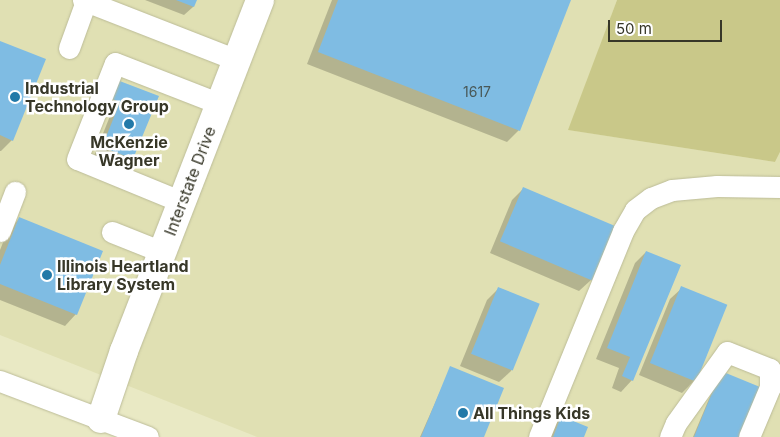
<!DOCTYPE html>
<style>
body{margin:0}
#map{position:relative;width:780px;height:437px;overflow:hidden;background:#e9e9c4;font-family:Inter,sans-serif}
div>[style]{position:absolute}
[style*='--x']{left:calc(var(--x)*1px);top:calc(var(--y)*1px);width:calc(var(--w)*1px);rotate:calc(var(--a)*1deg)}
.built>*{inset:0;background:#e0e0b3}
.green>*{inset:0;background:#c9c889}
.shadow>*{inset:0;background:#0003}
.building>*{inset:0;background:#7fbce3;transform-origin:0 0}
.roads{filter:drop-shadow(0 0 1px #bcbc98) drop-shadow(0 0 1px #bcbc98)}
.minor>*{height:21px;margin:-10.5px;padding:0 10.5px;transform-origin:10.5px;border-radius:10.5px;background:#fff}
.major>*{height:28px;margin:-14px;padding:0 14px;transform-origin:14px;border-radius:14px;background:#fff}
.dots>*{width:14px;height:14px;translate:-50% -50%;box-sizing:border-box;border:2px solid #fff;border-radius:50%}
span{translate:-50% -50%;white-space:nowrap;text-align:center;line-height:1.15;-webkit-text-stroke:5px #fff;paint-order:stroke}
.number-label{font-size:14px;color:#495857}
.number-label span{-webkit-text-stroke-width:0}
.poi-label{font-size:16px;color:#373728;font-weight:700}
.left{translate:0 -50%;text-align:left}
.street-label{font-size:16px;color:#373728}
.scale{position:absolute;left:608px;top:20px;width:114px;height:22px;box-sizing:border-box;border:2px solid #373728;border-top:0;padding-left:6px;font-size:15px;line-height:18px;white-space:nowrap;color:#373728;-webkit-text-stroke:4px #fff;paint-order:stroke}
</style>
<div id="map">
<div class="built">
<i style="clip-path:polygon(0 0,617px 0,569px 130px,775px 162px,780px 152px,780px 437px,257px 437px,0 335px)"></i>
</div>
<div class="green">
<i style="clip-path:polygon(617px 0,780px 0,780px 152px,775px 162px,568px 130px)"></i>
</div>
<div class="shadow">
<i style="clip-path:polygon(145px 0,196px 0,193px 7px,184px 15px)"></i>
<i style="clip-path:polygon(332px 0,569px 0,519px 130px,507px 142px,307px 64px)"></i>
<i style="clip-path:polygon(0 42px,12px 140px,1px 151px,0 151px)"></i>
<i style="clip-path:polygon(109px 90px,157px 97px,132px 159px,123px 168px,94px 156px,112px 111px,102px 107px)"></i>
<i style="clip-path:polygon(523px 189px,613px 227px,591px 280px,579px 291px,490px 253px,512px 200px)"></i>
<i style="clip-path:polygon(19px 219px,76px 314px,65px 326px,0 300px,0 250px,8px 230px)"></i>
<i style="clip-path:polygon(646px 252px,632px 380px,621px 392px,612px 388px,619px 368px,596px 359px,635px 263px)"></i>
<i style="clip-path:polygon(499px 288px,538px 305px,511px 371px,499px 382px,460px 366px,487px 300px)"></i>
<i style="clip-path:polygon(682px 288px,694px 381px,682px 393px,639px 375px,670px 299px)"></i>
<i style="clip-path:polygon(451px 367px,483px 437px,420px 437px)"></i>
<i style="clip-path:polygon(719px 375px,739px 437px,693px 437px)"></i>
<i style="clip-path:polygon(561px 418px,583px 437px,547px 437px,550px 429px)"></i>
</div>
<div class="building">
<i style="clip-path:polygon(176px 0,197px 0,194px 7px)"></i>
<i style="clip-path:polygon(338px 0,571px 0,520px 131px,318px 52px)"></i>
<i style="clip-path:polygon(0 41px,46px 59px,13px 141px,0 135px)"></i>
<i style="clip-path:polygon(117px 80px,159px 96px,133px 159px,102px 147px,120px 102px,110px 98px)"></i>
<i style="left:523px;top:187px;width:100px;height:59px;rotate:23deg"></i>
<i style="clip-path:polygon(19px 217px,103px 251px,77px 315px,0 284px,0 265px)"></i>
<i style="clip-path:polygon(646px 251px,681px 265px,633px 381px,622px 376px,630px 357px,607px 348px)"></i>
<i style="left:681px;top:286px;width:50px;height:83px;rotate:22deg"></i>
<i style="left:498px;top:287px;width:45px;height:72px;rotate:22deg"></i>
<i style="clip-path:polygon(450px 366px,504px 388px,484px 437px,421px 437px)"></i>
<i style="clip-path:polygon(721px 371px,760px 387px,740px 437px,694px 437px)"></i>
<i style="clip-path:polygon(561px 416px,588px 427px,584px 437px,553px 437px)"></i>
</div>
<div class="roads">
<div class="minor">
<i style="--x:83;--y:0;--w:165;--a:21.3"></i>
<i style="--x:69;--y:48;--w:50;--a:-70.1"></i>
<i style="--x:182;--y:202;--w:113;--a:-157.7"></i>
<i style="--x:77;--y:159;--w:103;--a:-68.4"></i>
<i style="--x:115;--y:63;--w:113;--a:21.3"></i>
<i style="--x:0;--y:231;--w:42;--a:-69"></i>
<i style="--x:112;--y:232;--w:54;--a:21.8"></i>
<i style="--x:0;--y:381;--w:158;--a:20.7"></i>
<i style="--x:539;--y:437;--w:222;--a:-67.8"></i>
<i style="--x:623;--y:231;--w:24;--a:-60"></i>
<i style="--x:635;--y:210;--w:20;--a:-37"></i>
<i style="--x:651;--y:198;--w:22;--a:-21"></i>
<i style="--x:672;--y:190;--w:45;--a:-5.1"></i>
<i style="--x:717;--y:186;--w:63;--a:0.9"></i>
<i style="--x:670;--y:437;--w:15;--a:-67"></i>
<i style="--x:676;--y:423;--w:87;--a:-54.3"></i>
<i style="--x:727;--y:352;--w:46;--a:21.6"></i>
<i style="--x:770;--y:369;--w:18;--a:90"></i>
<i style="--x:770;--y:387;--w:54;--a:112.8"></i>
</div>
<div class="major">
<i style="--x:101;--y:419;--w:72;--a:-71.3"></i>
<i style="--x:124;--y:351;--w:376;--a:-68.8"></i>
</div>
</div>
<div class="dots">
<i style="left:15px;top:97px;background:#2279a8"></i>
<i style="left:129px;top:124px;background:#2279a8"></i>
<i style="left:47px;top:275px;background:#2279a8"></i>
<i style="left:463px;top:413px;background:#2279a8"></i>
</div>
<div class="number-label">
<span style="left:477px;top:92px">1617</span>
</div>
<div class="poi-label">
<span class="left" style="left:25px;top:97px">Industrial<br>Technology Group</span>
<span style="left:129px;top:151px">McKenzie<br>Wagner</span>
<span class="left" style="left:57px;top:275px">Illinois Heartland<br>Library System</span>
<span class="left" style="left:473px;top:413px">All Things Kids</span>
</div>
<div class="street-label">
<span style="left:190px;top:181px;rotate:-69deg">Interstate Drive</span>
</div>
<div class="scale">50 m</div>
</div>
